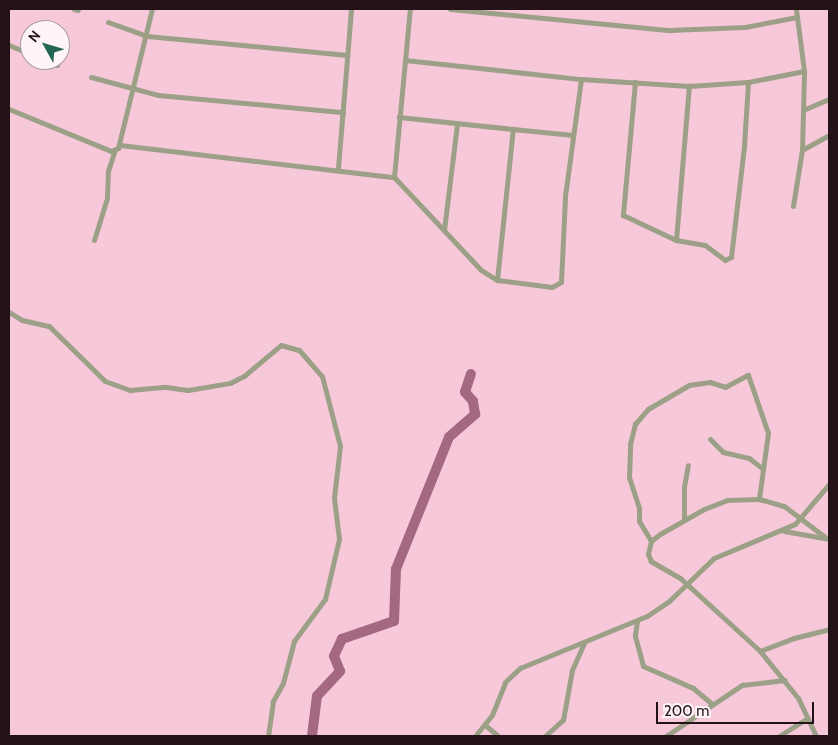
<!DOCTYPE html>
<style>
body{margin:0}
#map{position:relative;width:838px;height:745px;overflow:hidden;background:#f7c8d9;font-family:Cabin,sans-serif}
div>[style]{position:absolute}
[style*='--x']{left:calc(var(--x)*1px);top:calc(var(--y)*1px);width:calc(var(--w)*1px);rotate:calc(var(--a)*1deg)}
.river>*{height:10px;margin:-5px;padding:0 5px;transform-origin:5px;border-radius:5px;background:#a46981}
.minor>*{height:5px;margin:-2.5px;padding:0 2.5px;transform-origin:2.5px;border-radius:2.5px;background:#9ca086}
span{translate:-50% -50%;white-space:nowrap;text-align:center;line-height:1.15;-webkit-text-stroke:5px #fff5f8;paint-order:stroke}
.frame{position:absolute;inset:0;border:10px solid #231319;pointer-events:none}
.north{position:absolute;left:20px;top:20px;width:50px;height:50px;box-sizing:border-box;background:#fff5f8;border:1px solid #a79b9f;border-radius:50%;rotate:309deg;font-size:14px;font-weight:700;line-height:20px;text-align:center;color:#231319}
.north::after{content:'';display:block;margin:auto;width:18px;height:22px;background:#236656;clip-path:polygon(50% 0,100% 100%,50% 72%,0 100%)}
.scale{position:absolute;left:656px;top:702px;width:158px;height:22px;box-sizing:border-box;border:2px solid #231319;border-top:0;padding-left:6px;font-size:15px;line-height:18px;white-space:nowrap;color:#231319;-webkit-text-stroke:4px #fff5f8;paint-order:stroke}
</style>
<div id="map">
<div class="river">
<i style="--x:312;--y:736;--w:40;--a:-82.9"></i>
<i style="--x:317;--y:696;--w:34;--a:-47"></i>
<i style="--x:340;--y:671;--w:16;--a:-112"></i>
<i style="--x:334;--y:656;--w:19;--a:-65"></i>
<i style="--x:342;--y:639;--w:55;--a:-19.1"></i>
<i style="--x:394;--y:621;--w:52;--a:-87.8"></i>
<i style="--x:396;--y:569;--w:142;--a:-68.1"></i>
<i style="--x:449;--y:437;--w:35;--a:-41"></i>
<i style="--x:475;--y:414;--w:13;--a:-99"></i>
<i style="--x:473;--y:401;--w:12;--a:-132"></i>
<i style="--x:465;--y:392;--w:19;--a:-72"></i>
</div>
<div class="minor">
<i style="--x:74;--y:9;--w:4;--a:14"></i>
<i style="--x:450;--y:9;--w:221;--a:5.5"></i>
<i style="--x:670;--y:30;--w:75;--a:-2.3"></i>
<i style="--x:745;--y:27;--w:53;--a:-10.9"></i>
<i style="--x:108;--y:22;--w:41;--a:19.7"></i>
<i style="--x:147;--y:36;--w:201;--a:5.4"></i>
<i style="--x:9;--y:45;--w:23;--a:23"></i>
<i style="--x:44;--y:60;--w:14;--a:21"></i>
<i style="--x:405;--y:60;--w:177;--a:6.2"></i>
<i style="--x:581;--y:79;--w:108;--a:3.7"></i>
<i style="--x:689;--y:86;--w:59;--a:-3.9"></i>
<i style="--x:748;--y:82;--w:57;--a:-11.1"></i>
<i style="--x:91;--y:77;--w:69;--a:15"></i>
<i style="--x:158;--y:95;--w:186;--a:5.3"></i>
<i style="--x:635;--y:82;--w:134;--a:95.2"></i>
<i style="--x:623;--y:215;--w:59;--a:25.3"></i>
<i style="--x:676;--y:240;--w:29;--a:10"></i>
<i style="--x:705;--y:245;--w:25;--a:37"></i>
<i style="--x:725;--y:260;--w:7;--a:-27"></i>
<i style="--x:731;--y:257;--w:112;--a:-83.3"></i>
<i style="--x:744;--y:146;--w:64;--a:-86.4"></i>
<i style="--x:9;--y:109;--w:110;--a:22.4"></i>
<i style="--x:111;--y:151;--w:8;--a:-23"></i>
<i style="--x:118;--y:148;--w:143;--a:-76.3"></i>
<i style="--x:803;--y:110;--w:28;--a:-23"></i>
<i style="--x:513;--y:129;--w:60;--a:5.7"></i>
<i style="--x:120;--y:145;--w:276;--a:6.7"></i>
<i style="--x:394;--y:177;--w:127;--a:46.9"></i>
<i style="--x:481;--y:270;--w:19;--a:32"></i>
<i style="--x:497;--y:280;--w:152;--a:-84"></i>
<i style="--x:513;--y:129;--w:115;--a:-174"></i>
<i style="--x:802;--y:150;--w:31;--a:-29"></i>
<i style="--x:338;--y:168;--w:160;--a:-85.3"></i>
<i style="--x:394;--y:177;--w:169;--a:-84.6"></i>
<i style="--x:793;--y:206;--w:57;--a:-80.9"></i>
<i style="--x:802;--y:150;--w:79;--a:-88.5"></i>
<i style="--x:804;--y:71;--w:63;--a:-97.4"></i>
<i style="--x:444;--y:230;--w:107;--a:-83"></i>
<i style="--x:94;--y:240;--w:44;--a:-72.8"></i>
<i style="--x:107;--y:198;--w:27;--a:-88"></i>
<i style="--x:108;--y:171;--w:22;--a:-72"></i>
<i style="--x:676;--y:240;--w:155;--a:-85.2"></i>
<i style="--x:497;--y:280;--w:55;--a:7.3"></i>
<i style="--x:552;--y:287;--w:10;--a:-29"></i>
<i style="--x:561;--y:282;--w:86;--a:-87.3"></i>
<i style="--x:565;--y:196;--w:118;--a:-82.2"></i>
<i style="--x:9;--y:312;--w:15;--a:32"></i>
<i style="--x:22;--y:320;--w:28;--a:13"></i>
<i style="--x:49;--y:326;--w:78;--a:44.5"></i>
<i style="--x:105;--y:381;--w:27;--a:20"></i>
<i style="--x:130;--y:390;--w:36;--a:-5"></i>
<i style="--x:166;--y:387;--w:22;--a:8"></i>
<i style="--x:188;--y:390;--w:43;--a:-9.5"></i>
<i style="--x:230;--y:383;--w:16;--a:-27"></i>
<i style="--x:244;--y:376;--w:48;--a:-40"></i>
<i style="--x:281;--y:345;--w:19;--a:16"></i>
<i style="--x:299;--y:350;--w:35;--a:49"></i>
<i style="--x:322;--y:376;--w:72;--a:75.6"></i>
<i style="--x:340;--y:446;--w:52;--a:96.6"></i>
<i style="--x:334;--y:498;--w:41;--a:83"></i>
<i style="--x:339;--y:539;--w:62;--a:103.1"></i>
<i style="--x:325;--y:599;--w:52;--a:126.4"></i>
<i style="--x:294;--y:641;--w:43;--a:104.7"></i>
<i style="--x:283;--y:683;--w:21;--a:119"></i>
<i style="--x:273;--y:701;--w:35;--a:98"></i>
<i style="--x:710;--y:439;--w:18;--a:45"></i>
<i style="--x:723;--y:452;--w:27;--a:13"></i>
<i style="--x:749;--y:458;--w:16;--a:38"></i>
<i style="--x:684;--y:520;--w:33;--a:-90"></i>
<i style="--x:684;--y:487;--w:22;--a:-80"></i>
<i style="--x:784;--y:531;--w:46;--a:10.1"></i>
<i style="--x:651;--y:541;--w:23;--a:-121"></i>
<i style="--x:639;--y:521;--w:13;--a:-90"></i>
<i style="--x:639;--y:508;--w:32;--a:-108"></i>
<i style="--x:629;--y:478;--w:34;--a:-88"></i>
<i style="--x:630;--y:444;--w:21;--a:-76"></i>
<i style="--x:635;--y:424;--w:20;--a:-49"></i>
<i style="--x:648;--y:409;--w:48;--a:-30.3"></i>
<i style="--x:689;--y:385;--w:21;--a:-8"></i>
<i style="--x:710;--y:382;--w:16;--a:18"></i>
<i style="--x:725;--y:387;--w:26;--a:-28"></i>
<i style="--x:748;--y:375;--w:61;--a:71"></i>
<i style="--x:768;--y:433;--w:67;--a:97.8"></i>
<i style="--x:637;--y:621;--w:15;--a:98"></i>
<i style="--x:635;--y:636;--w:31;--a:75"></i>
<i style="--x:643;--y:666;--w:55;--a:23.7"></i>
<i style="--x:693;--y:688;--w:23;--a:40"></i>
<i style="--x:760;--y:651;--w:36;--a:-21"></i>
<i style="--x:794;--y:638;--w:36;--a:-14"></i>
<i style="--x:485;--y:725;--w:17;--a:40"></i>
<i style="--x:475;--y:736;--w:27;--a:-51"></i>
<i style="--x:492;--y:715;--w:35;--a:-68"></i>
<i style="--x:505;--y:682;--w:21;--a:-43"></i>
<i style="--x:520;--y:668;--w:137;--a:-22.3"></i>
<i style="--x:647;--y:616;--w:27;--a:-34"></i>
<i style="--x:669;--y:601;--w:62;--a:-43.7"></i>
<i style="--x:714;--y:558;--w:88;--a:-22.8"></i>
<i style="--x:795;--y:524;--w:52;--a:-49.6"></i>
<i style="--x:545;--y:736;--w:24;--a:-42"></i>
<i style="--x:563;--y:720;--w:51;--a:-79.8"></i>
<i style="--x:572;--y:670;--w:30;--a:-66"></i>
<i style="--x:666;--y:736;--w:92;--a:-33.9"></i>
<i style="--x:742;--y:685;--w:43;--a:-6.6"></i>
<i style="--x:779;--y:736;--w:34;--a:-32"></i>
<i style="--x:816;--y:736;--w:42;--a:-115.3"></i>
<i style="--x:798;--y:698;--w:60;--a:-129"></i>
<i style="--x:760;--y:651;--w:108;--a:-137.6"></i>
<i style="--x:680;--y:578;--w:34;--a:-150"></i>
<i style="--x:651;--y:561;--w:8;--a:-113"></i>
<i style="--x:648;--y:554;--w:13;--a:-77"></i>
<i style="--x:651;--y:541;--w:11;--a:-38"></i>
<i style="--x:660;--y:534;--w:51;--a:-29.6"></i>
<i style="--x:704;--y:509;--w:25;--a:-21"></i>
<i style="--x:727;--y:500;--w:32;--a:-2"></i>
<i style="--x:759;--y:499;--w:26;--a:16"></i>
<i style="--x:784;--y:506;--w:51;--a:37.1"></i>
</div>
<div class="frame"></div>
<div class="north">N</div>
<div class="scale">200 m</div>
</div>
